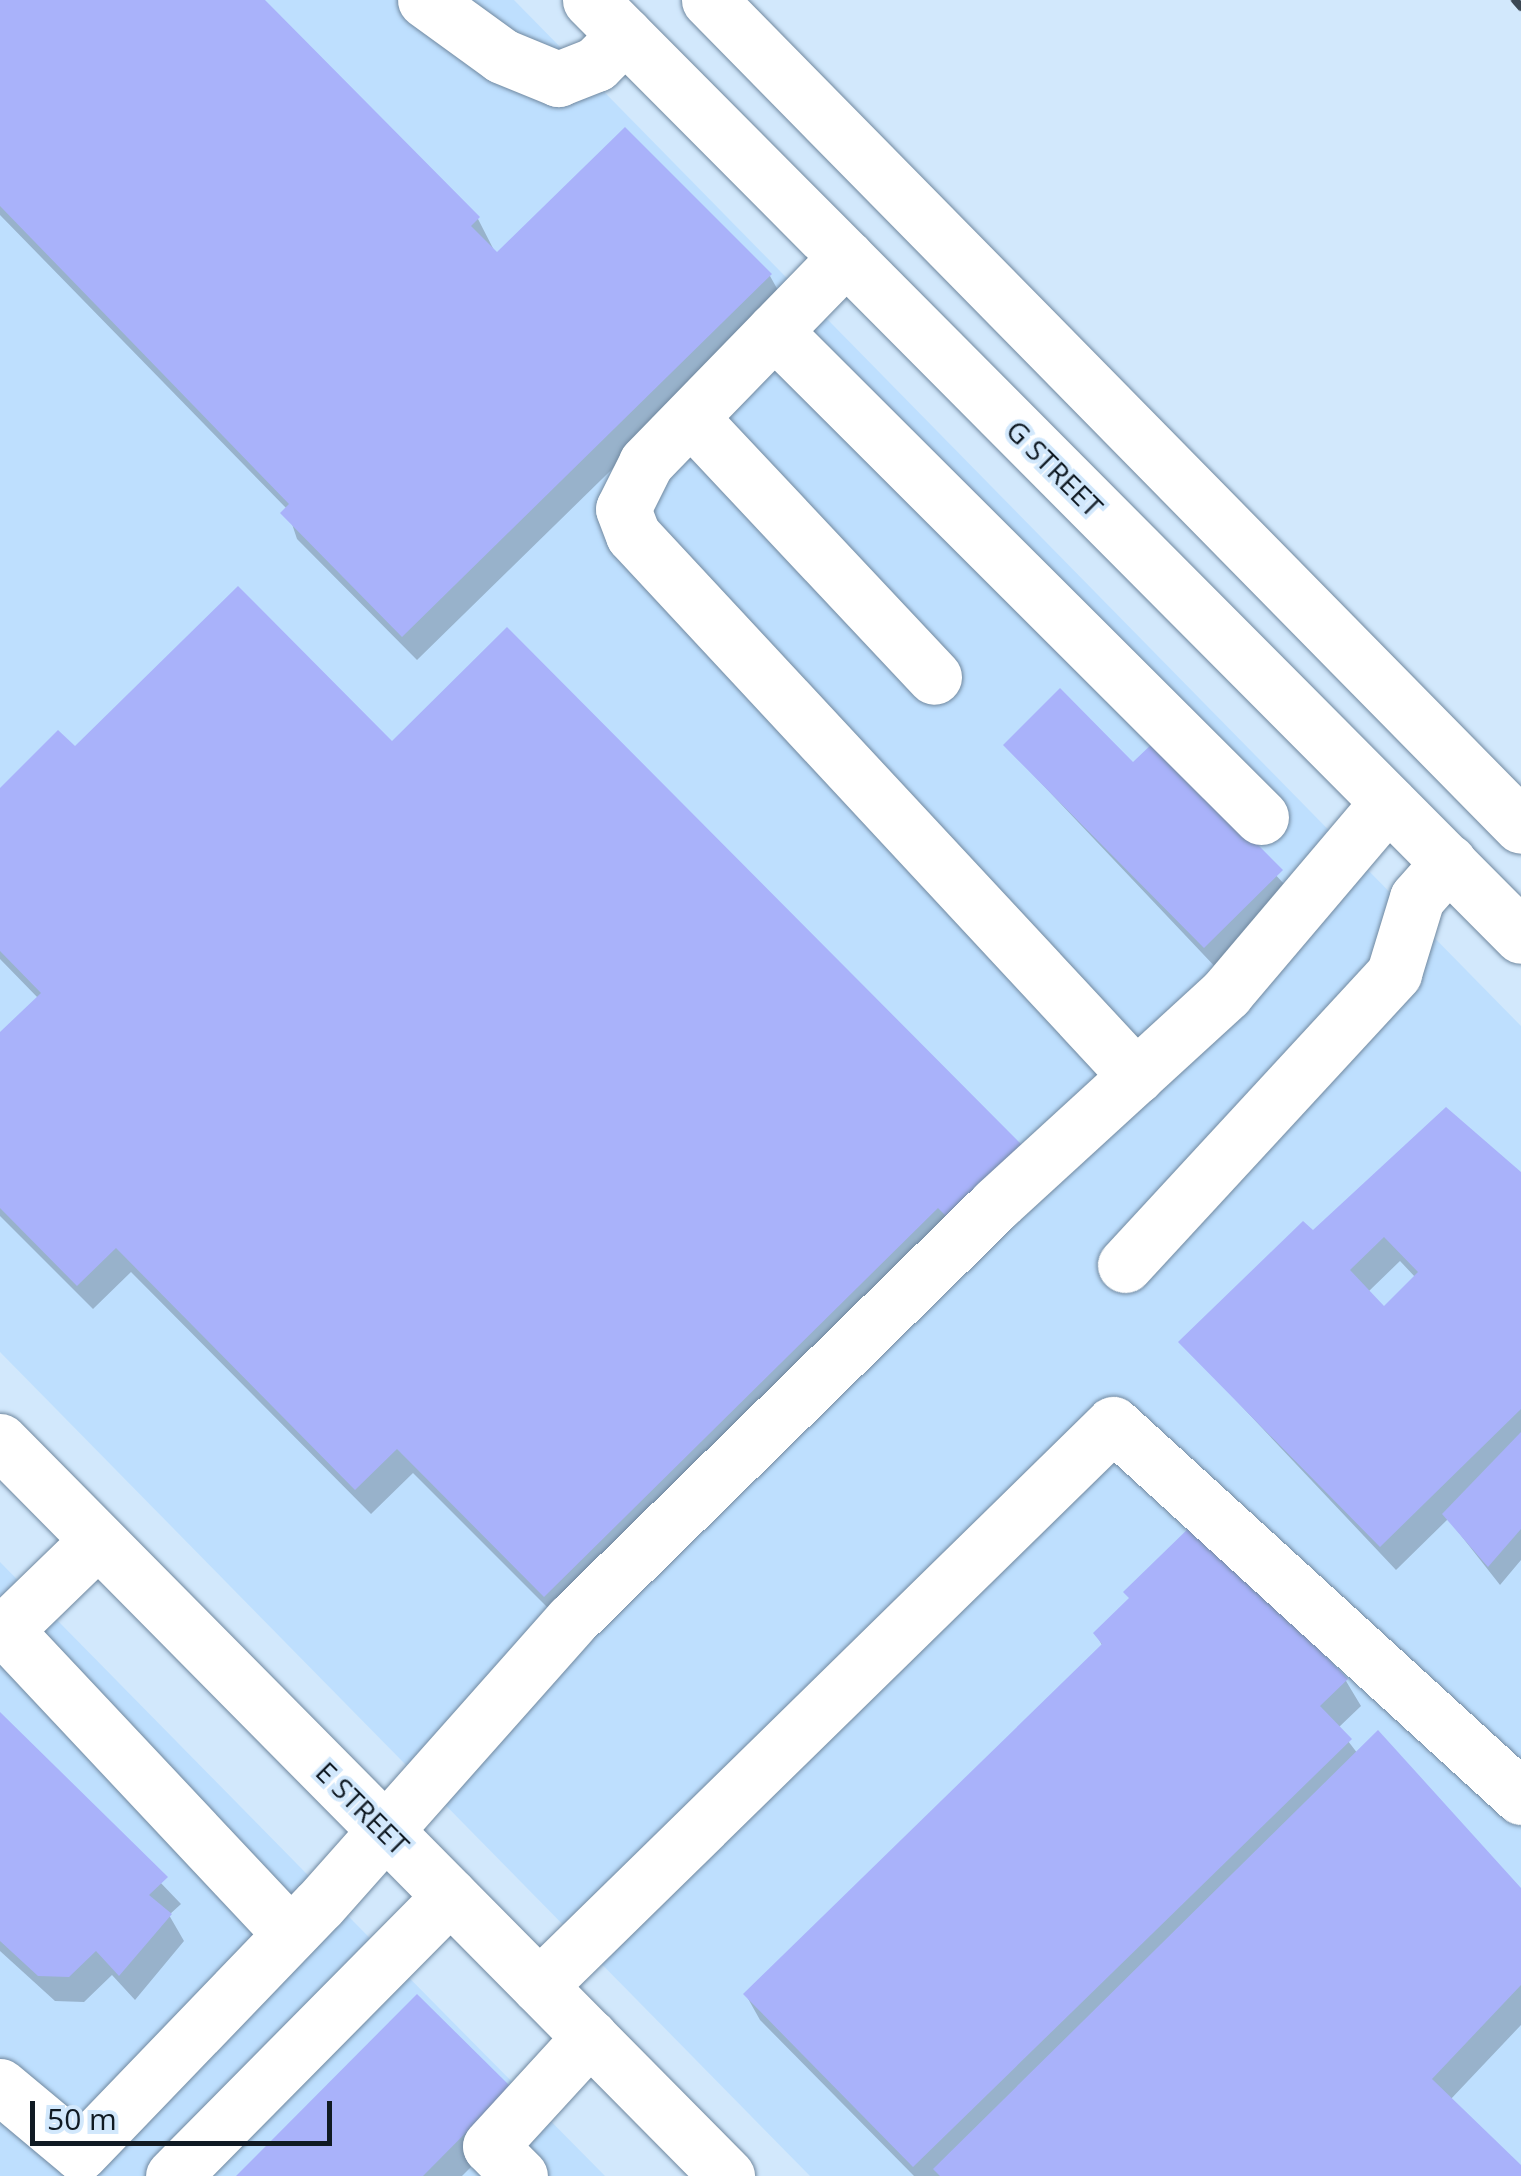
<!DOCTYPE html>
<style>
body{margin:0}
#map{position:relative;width:1521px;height:2176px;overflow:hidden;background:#d2e8fc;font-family:"Open Sans",sans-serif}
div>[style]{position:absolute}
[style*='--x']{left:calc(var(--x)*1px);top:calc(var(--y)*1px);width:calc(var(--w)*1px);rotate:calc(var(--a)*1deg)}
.built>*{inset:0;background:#bedffe}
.shadow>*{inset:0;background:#0003}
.building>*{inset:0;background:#a9b2fa}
.roads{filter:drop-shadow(0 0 2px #70889f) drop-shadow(0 0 2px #70889f)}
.minor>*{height:55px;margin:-27.5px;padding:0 27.5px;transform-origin:27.5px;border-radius:27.5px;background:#fff}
.rail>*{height:8px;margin:-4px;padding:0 4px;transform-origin:4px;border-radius:4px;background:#3b4753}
span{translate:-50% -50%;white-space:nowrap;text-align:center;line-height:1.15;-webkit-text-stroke:8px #d2e8fc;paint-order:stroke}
.street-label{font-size:28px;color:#101a23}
.scale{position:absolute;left:30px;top:2101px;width:302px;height:45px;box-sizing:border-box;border:5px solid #101a23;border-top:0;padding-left:12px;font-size:30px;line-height:35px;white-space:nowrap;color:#101a23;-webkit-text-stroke:8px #d2e8fc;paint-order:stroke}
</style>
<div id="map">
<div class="built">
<i style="clip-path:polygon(0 0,514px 0,1521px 1026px,1521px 2176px,810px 2176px,0 1352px)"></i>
<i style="clip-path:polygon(0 1562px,354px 1922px,605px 2176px,0 2176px)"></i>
</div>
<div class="shadow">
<i style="clip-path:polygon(0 0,261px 0,478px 219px,497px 256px,770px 276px,784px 301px,417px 660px,297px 539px,287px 509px,0 215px)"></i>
<i style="clip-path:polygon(392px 744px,1020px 1147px,560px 1620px,413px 1473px,371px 1514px,131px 1272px,93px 1309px,0 1216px,0 1036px,39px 999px,0 959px,0 791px,75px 750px)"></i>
<i style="clip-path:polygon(1155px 744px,1296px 897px,1220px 972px,1006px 746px,1133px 766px)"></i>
<i style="clip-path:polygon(evenodd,1521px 1175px,1521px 1560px,1500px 1585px,1448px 1519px,1396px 1570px,1181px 1342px,1312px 1234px,1521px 1175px,1400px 1261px,1416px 1278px,1384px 1309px,1368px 1292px,1400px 1261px)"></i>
<i style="clip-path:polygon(1096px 1634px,1346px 1681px,1361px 1706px,1338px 1728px,1358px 1754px,1521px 1892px,1521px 2025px,1450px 2100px,1521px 2176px,914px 2176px,760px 2020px,746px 1995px,1103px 1647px)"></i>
<i style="clip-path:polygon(0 1715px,181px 1904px,169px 1915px,184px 1941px,135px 2000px,112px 1975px,84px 2002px,55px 2001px,0 1951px)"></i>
<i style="clip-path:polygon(524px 2114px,462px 2176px,239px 2176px)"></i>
</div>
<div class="building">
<i style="clip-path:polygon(0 0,265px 0,480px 217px,471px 226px,497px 252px,625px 127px,772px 274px,402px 637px,280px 513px,289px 504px,0 206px)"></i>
<i style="clip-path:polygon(238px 586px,392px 741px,507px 627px,1022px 1145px,948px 1218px,938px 1208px,544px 1597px,397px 1449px,355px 1490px,116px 1248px,77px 1286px,0 1208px,0 1032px,41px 993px,0 951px,0 788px,58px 730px,75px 746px)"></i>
<i style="clip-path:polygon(1060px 688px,1133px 762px,1155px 741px,1283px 870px,1204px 948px,1003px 745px)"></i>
<i style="clip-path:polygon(evenodd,1446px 1107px,1521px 1172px,1521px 1409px,1380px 1547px,1178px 1342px,1303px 1221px,1313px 1230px,1446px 1107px,1384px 1237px,1418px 1272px,1384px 1306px,1350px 1270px,1384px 1237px)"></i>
<i style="clip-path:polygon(1521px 1432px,1521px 1529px,1488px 1567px,1442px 1514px)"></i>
<i style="clip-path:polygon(1194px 1523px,1348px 1679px,1320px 1706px,1352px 1739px,913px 2167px,743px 1994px,1102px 1644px,1093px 1633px,1129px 1598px,1123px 1592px)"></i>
<i style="clip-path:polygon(0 1712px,168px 1877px,149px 1895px,172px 1914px,119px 1976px,96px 1951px,69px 1977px,38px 1976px,0 1941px)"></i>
<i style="clip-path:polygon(1378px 1730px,1521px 1888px,1521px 1985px,1432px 2079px,1521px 2165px,1521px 2176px,940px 2176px,933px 2169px)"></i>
<i style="clip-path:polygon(417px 1994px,511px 2087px,423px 2176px,236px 2176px)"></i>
</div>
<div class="roads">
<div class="minor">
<i style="--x:425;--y:0;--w:95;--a:36"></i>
<i style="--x:502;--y:56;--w:61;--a:22.3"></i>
<i style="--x:558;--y:79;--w:41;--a:-21.5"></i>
<i style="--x:596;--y:64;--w:41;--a:-45"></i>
<i style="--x:590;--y:0;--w:1320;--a:45.15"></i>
<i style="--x:709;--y:0;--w:1158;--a:45.49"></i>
<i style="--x:846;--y:257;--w:287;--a:134.2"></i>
<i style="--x:646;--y:463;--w:51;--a:116.6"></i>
<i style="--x:623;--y:509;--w:28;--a:69"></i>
<i style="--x:633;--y:535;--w:739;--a:47.08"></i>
<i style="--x:774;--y:331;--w:688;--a:44.94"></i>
<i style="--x:691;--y:418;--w:355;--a:46.8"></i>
<i style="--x:1125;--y:1265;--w:397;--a:-47.3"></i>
<i style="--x:1394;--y:973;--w:78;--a:-73"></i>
<i style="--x:1417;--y:898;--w:48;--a:-48.4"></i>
<i style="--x:0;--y:1441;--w:1034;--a:45.31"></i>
<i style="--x:5;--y:1630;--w:417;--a:46.8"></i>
<i style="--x:0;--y:1635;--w:136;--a:-44.1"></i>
<i style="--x:539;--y:1986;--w:803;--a:-44.39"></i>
<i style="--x:1113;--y:1424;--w:553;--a:42.43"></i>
<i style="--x:0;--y:2086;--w:104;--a:39.9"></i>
<i style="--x:80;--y:2153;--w:344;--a:-46.1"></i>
<i style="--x:319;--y:1905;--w:381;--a:-48.4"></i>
<i style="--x:572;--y:1620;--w:594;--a:-44.45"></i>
<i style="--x:996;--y:1204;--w:312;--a:-42.5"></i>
<i style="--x:1226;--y:993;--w:250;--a:-49.7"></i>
<i style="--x:173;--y:2176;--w:394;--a:-45.3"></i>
<i style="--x:520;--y:2176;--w:42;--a:-135"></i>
<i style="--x:490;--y:2146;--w:148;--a:-47.5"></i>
</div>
</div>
<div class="rail">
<i style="--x:1515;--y:0;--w:9;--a:49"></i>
</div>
<div class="street-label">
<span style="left:1055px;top:468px;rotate:45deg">G STREET</span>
<span style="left:363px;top:1808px;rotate:45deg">E STREET</span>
</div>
<div class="scale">50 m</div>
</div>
